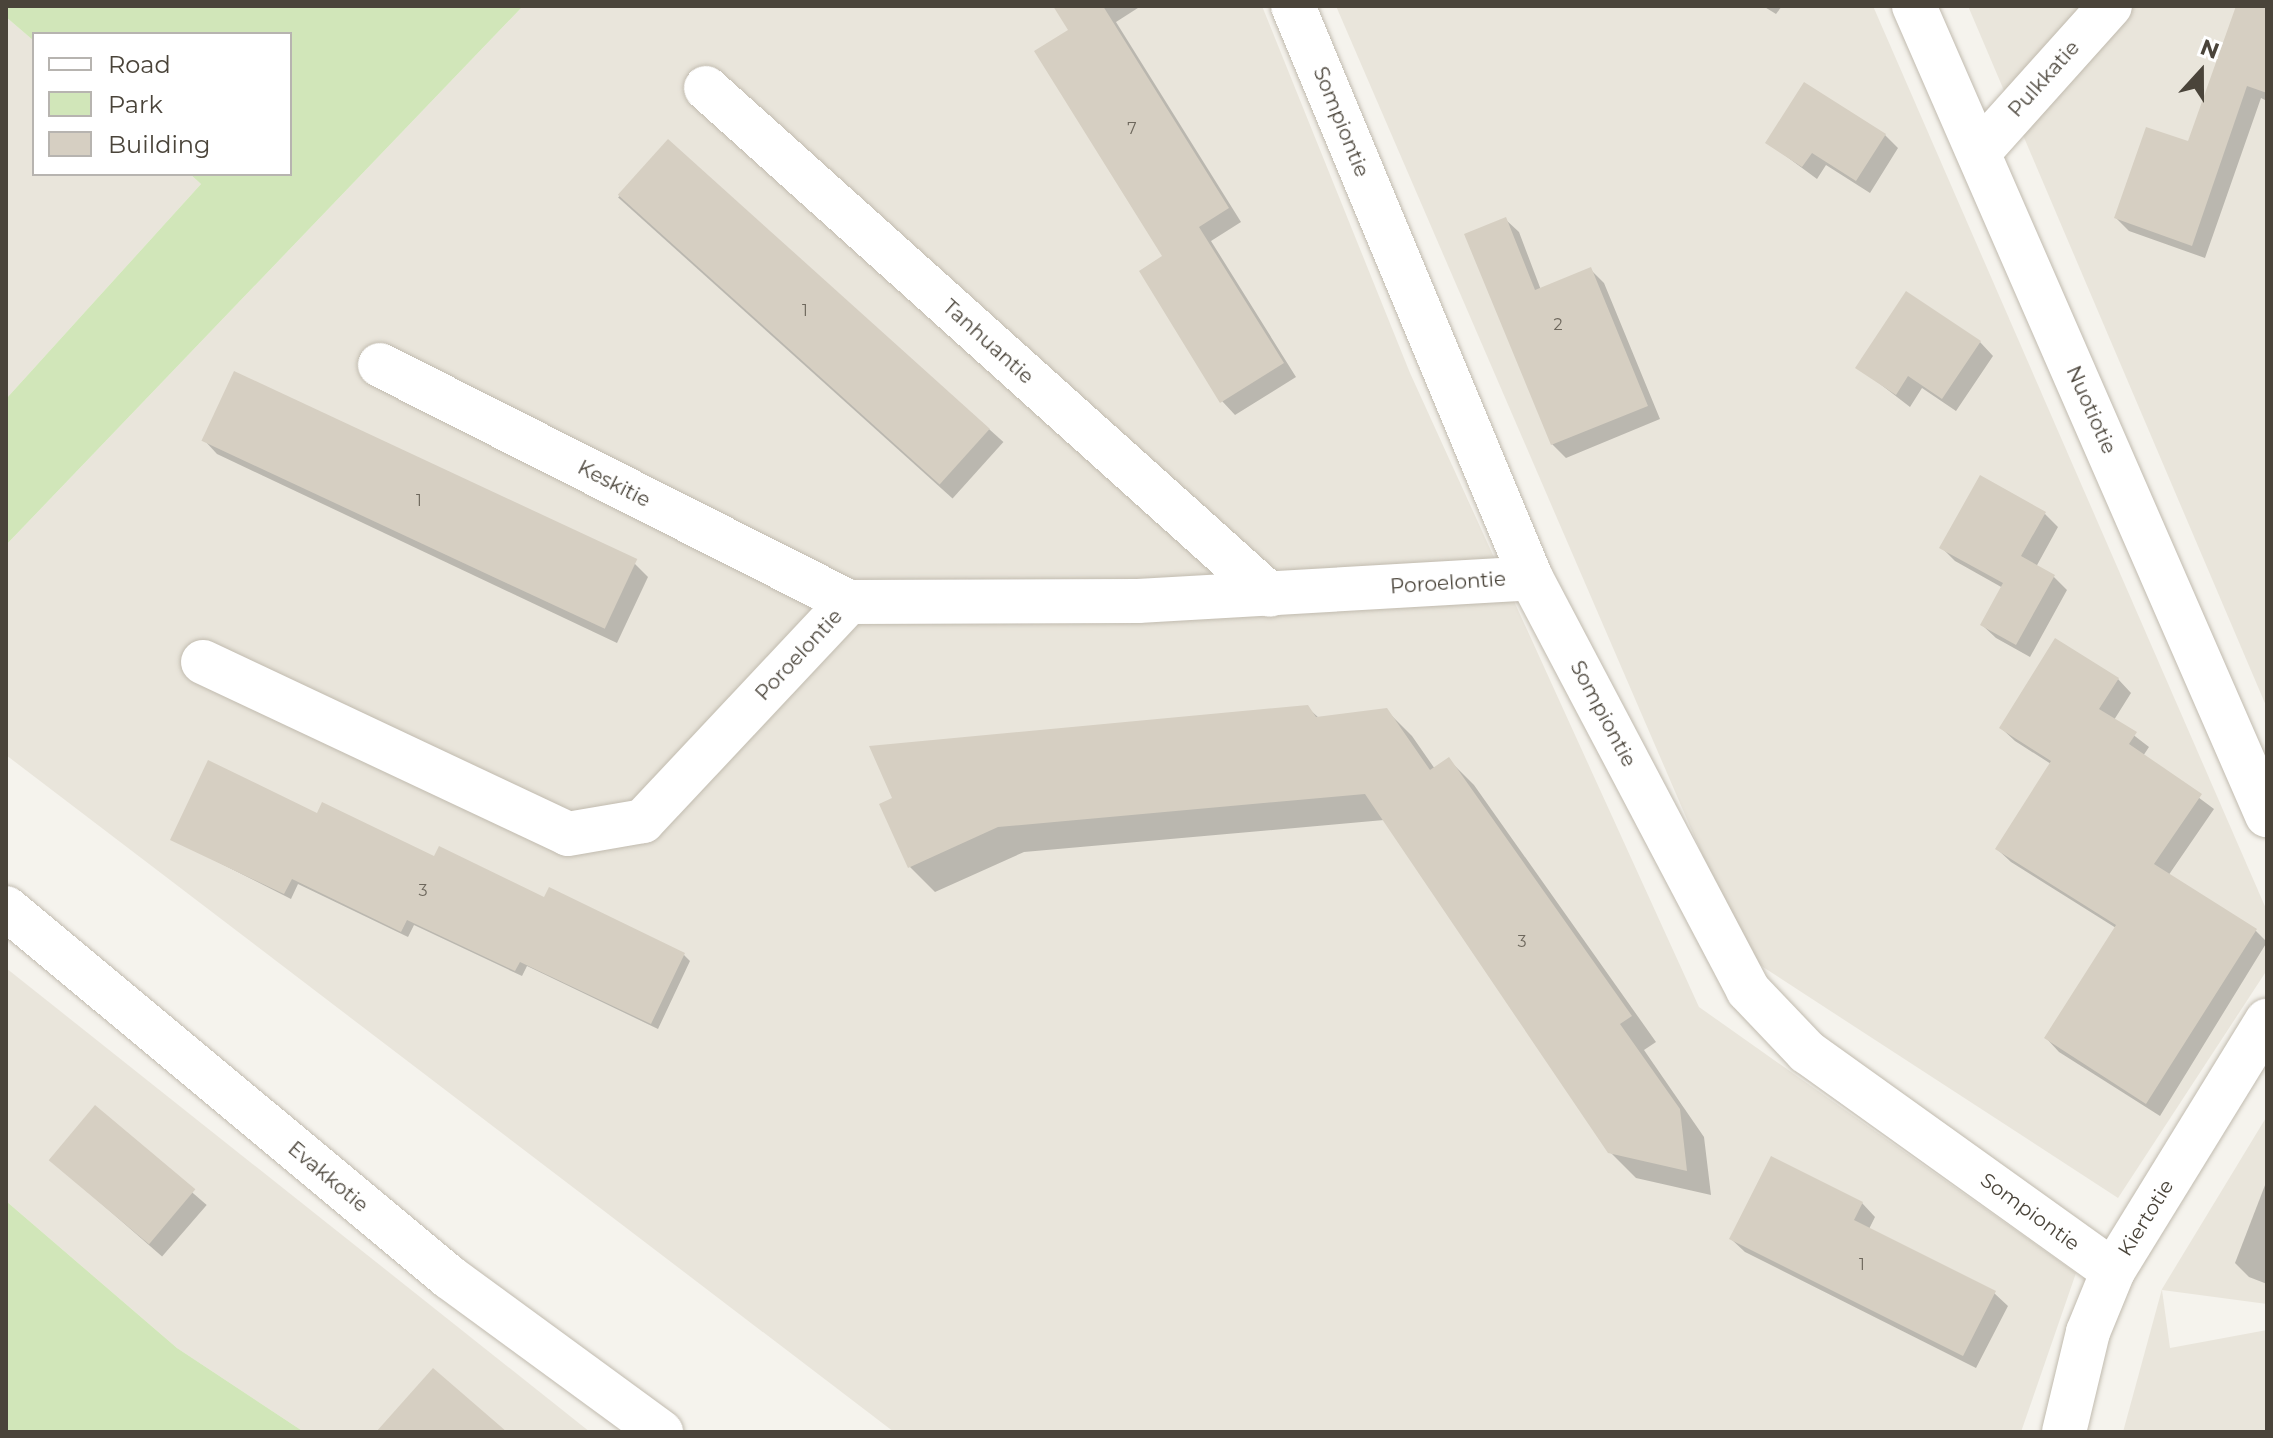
<!DOCTYPE html>
<style>
body{margin:0}
#map{position:relative;width:2273px;height:1438px;overflow:hidden;background:#f5f3ed;font-family:Montserrat,sans-serif}
div>[style]{position:absolute}
[style*='--x']{left:calc(var(--x)*1px);top:calc(var(--y)*1px);width:calc(var(--w)*1px);rotate:calc(var(--a)*1deg)}
.residential>*{inset:0;background:#e9e5db}
.green>*{inset:0;background:#d1e6b9}
.shadow>*{inset:0;background:#0003;transform-origin:0 0}
.building>*{inset:0;background:#d6cfc2;transform-origin:0 0}
.roads{filter:drop-shadow(0 0 2px #c1bbaf) drop-shadow(0 0 2px #c1bbaf)}
.minor>*{height:44px;margin:-22px;padding:0 22px;transform-origin:22px;border-radius:22px;background:#fff}
span{translate:-50% -50%;white-space:nowrap;text-align:center;line-height:1.15;-webkit-text-stroke:7px #fff;paint-order:stroke}
.number-label{font-size:16px;color:#6d675c}
.number-label span{-webkit-text-stroke-width:0}
.street-label{font-size:20px;color:#4a443a}
.frame{position:absolute;inset:0;border:8px solid #4a443a;pointer-events:none}
.legend{position:absolute;left:32px;top:32px;width:260px;height:144px;box-sizing:border-box;background:#fff;border:2px solid #b7b4b0;margin:0;padding:10px 14px;list-style:none;font-size:24px;color:#4a443a}
.legend li{display:flex;align-items:center;gap:16px;height:40px}
.legend b{width:40px;border:2px solid #b7b4b0}
.north{position:absolute;left:2161px;top:32px;width:80px;height:80px;-webkit-text-stroke:6px #fff;paint-order:stroke;rotate:21deg;font-size:22px;font-weight:700;line-height:32px;text-align:center;color:#4a443a}
.north::after{content:'';display:block;margin:auto;width:28px;height:36px;background:#4a443a;clip-path:polygon(50% 0,100% 100%,50% 72%,0 100%)}
</style>
<div id="map">
<div class="residential">
<i style="clip-path:polygon(523px 6px,1262px 6px,1410px 373px,1699px 1007px,2076px 1273px,2021px 1432px,894px 1432px,6px 755px,6px 545px)"></i>
<i style="clip-path:polygon(1336px 6px,1873px 6px,2267px 911px,2267px 970px,2118px 1198px,1746px 956px)"></i>
<i style="clip-path:polygon(1968px 6px,2267px 6px,2267px 708px)"></i>
<i style="clip-path:polygon(6px 17px,34px 41px,34px 174px,190px 174px,201px 184px,6px 399px)"></i>
<i style="clip-path:polygon(6px 968px,590px 1432px,304px 1432px,177px 1348px,6px 1201px)"></i>
<i style="clip-path:polygon(2267px 1116px,2267px 1304px,2162px 1290px,2170px 1348px,2267px 1330px,2267px 1432px,2123px 1432px,2162px 1289px)"></i>
</div>
<div class="green">
<i style="clip-path:polygon(6px 6px,523px 6px,6px 545px,6px 399px,201px 184px,190px 174px,290px 174px,290px 34px,34px 34px,34px 41px,6px 17px)"></i>
<i style="clip-path:polygon(6px 1201px,177px 1348px,304px 1432px,6px 1432px)"></i>
</div>
<div class="shadow">
<i style="clip-path:polygon(1056px 6px,1141px 6px,1116px 22px,1241px 222px,1211px 241px,1296px 377px,1235px 415px,1222px 401px,1071px 31px)"></i>
<i style="clip-path:polygon(1763px 6px,1782px 6px,1776px 14px)"></i>
<i style="clip-path:polygon(2239px 6px,2267px 6px,2267px 101px,2261px 98px,2205px 258px,2129px 231px,2116px 218px,2189px 144px)"></i>
<i style="clip-path:polygon(1885px 135px,1898px 148px,1870px 193px,1826px 165px,1817px 179px,1768px 143px)"></i>
<i style="left:669px;top:141px;width:450px;height:76px;rotate:42deg"></i>
<i style="clip-path:polygon(1505px 219px,1519px 232px,1541px 290px,1591px 270px,1604px 283px,1660px 419px,1566px 458px,1552px 444px)"></i>
<i style="clip-path:polygon(1980px 342px,1993px 356px,1956px 411px,1922px 388px,1910px 407px,1858px 367px)"></i>
<i style="clip-path:polygon(204px 440px,635px 564px,648px 577px,617px 643px,217px 454px)"></i>
<i style="clip-path:polygon(2045px 514px,2058px 527px,2036px 567px,2053px 576px,2067px 590px,2030px 657px,1996px 638px,1982px 625px,2003px 588px,1955px 561px,1942px 548px)"></i>
<i style="clip-path:polygon(2118px 679px,2131px 693px,2114px 720px,2149px 747px,2143px 756px,2214px 809px,2168px 876px,2256px 931px,2267px 942px,2160px 1116px,2059px 1052px,2046px 1038px,2116px 928px,2011px 862px,1997px 849px,2051px 764px,2015px 741px,2001px 728px)"></i>
<i style="clip-path:polygon(1307px 707px,1320px 719px,1386px 710px,1412px 736px,1435px 769px,1449px 760px,1474px 785px,1656px 1042px,1644px 1050px,1704px 1137px,1711px 1195px,1636px 1178px,1610px 1152px,1384px 820px,1024px 852px,935px 892px,910px 867px,881px 805px)"></i>
<i style="clip-path:polygon(318px 815px,545px 900px,550px 890px,684px 955px,690px 961px,658px 1029px,527px 966px,522px 976px,414px 925px,408px 937px,298px 884px,291px 899px,172px 839px)"></i>
<i style="left:95px;top:1108px;width:148px;height:68px;rotate:41deg"></i>
<i style="clip-path:polygon(2267px 1180px,2267px 1284px,2249px 1277px,2235px 1263px)"></i>
<i style="clip-path:polygon(1862px 1203px,1875px 1217px,1869px 1229px,1994px 1293px,2008px 1306px,1976px 1368px,1745px 1252px,1731px 1239px)"></i>
</div>
<div class="building">
<i style="clip-path:polygon(1053px 6px,1103px 6px,1229px 208px,1199px 227px,1284px 363px,1220px 403px,1139px 271px,1162px 256px,1034px 51px,1068px 30px)"></i>
<i style="clip-path:polygon(2236px 6px,2267px 6px,2267px 93px,2247px 86px,2192px 246px,2114px 218px,2146px 127px,2188px 141px)"></i>
<i style="clip-path:polygon(1804px 82px,1886px 134px,1856px 181px,1812px 153px,1802px 167px,1765px 143px)"></i>
<i style="left:668px;top:139px;width:433px;height:75px;rotate:42deg"></i>
<i style="clip-path:polygon(1506px 217px,1535px 290px,1591px 267px,1648px 406px,1551px 445px,1464px 234px)"></i>
<i style="clip-path:polygon(1906px 291px,1981px 341px,1942px 399px,1908px 376px,1896px 395px,1855px 368px)"></i>
<i style="left:234px;top:371px;width:445px;height:77px;rotate:25deg"></i>
<i style="clip-path:polygon(1980px 475px,2046px 512px,2021px 556px,2055px 575px,2016px 645px,1980px 625px,2003px 583px,1939px 548px)"></i>
<i style="clip-path:polygon(2055px 638px,2119px 678px,2099px 709px,2137px 732px,2129px 744px,2202px 794px,2154px 864px,2257px 929px,2146px 1104px,2044px 1038px,2116px 925px,1995px 849px,2051px 761px,1999px 728px)"></i>
<i style="clip-path:polygon(1308px 705px,1316px 717px,1387px 708px,1430px 770px,1449px 757px,1632px 1016px,1620px 1024px,1680px 1109px,1687px 1171px,1608px 1153px,1365px 794px,998px 827px,908px 868px,879px 804px,892px 798px,869px 746px)"></i>
<i style="clip-path:polygon(208px 760px,317px 813px,322px 802px,434px 856px,439px 846px,544px 897px,549px 887px,685px 953px,651px 1024px,520px 962px,515px 971px,407px 920px,401px 932px,292px 879px,284px 894px,170px 840px)"></i>
<i style="left:95px;top:1105px;width:131px;height:72px;rotate:40deg"></i>
<i style="clip-path:polygon(1771px 1156px,1863px 1202px,1854px 1220px,1996px 1291px,1963px 1356px,1729px 1239px)"></i>
<i style="clip-path:polygon(433px 1368px,507px 1432px,376px 1432px)"></i>
</div>
<div class="roads">
<div class="minor">
<i style="--x:1293;--y:6;--w:620;--a:67.41"></i>
<i style="--x:1531;--y:578;--w:466;--a:62.2"></i>
<i style="--x:1748;--y:990;--w:86;--a:46.4"></i>
<i style="--x:1807;--y:1052;--w:376;--a:35.6"></i>
<i style="--x:1914;--y:6;--w:883;--a:66.43"></i>
<i style="--x:706;--y:88;--w:758;--a:41.95"></i>
<i style="--x:1979;--y:152;--w:196;--a:-48.1"></i>
<i style="--x:380;--y:365;--w:525;--a:26.81"></i>
<i style="--x:203;--y:662;--w:403;--a:25.2"></i>
<i style="--x:568;--y:834;--w:76;--a:-9.8"></i>
<i style="--x:643;--y:821;--w:301;--a:-46.8"></i>
<i style="--x:849;--y:602;--w:289;--a:-0.2"></i>
<i style="--x:1138;--y:601;--w:394;--a:-3.3"></i>
<i style="--x:6;--y:908;--w:577;--a:39.79"></i>
<i style="--x:449;--y:1277;--w:263;--a:36.2"></i>
<i style="--x:2064;--y:1432;--w:103;--a:-76.5"></i>
<i style="--x:2088;--y:1332;--w:66;--a:-67.7"></i>
<i style="--x:2113;--y:1271;--w:294;--a:-58.4"></i>
</div>
</div>
<div class="number-label">
<span style="left:1132px;top:129px">7</span>
<span style="left:805px;top:311px">1</span>
<span style="left:1558px;top:325px">2</span>
<span style="left:419px;top:501px">1</span>
<span style="left:423px;top:891px">3</span>
<span style="left:1522px;top:942px">3</span>
<span style="left:1862px;top:1265px">1</span>
</div>
<div class="street-label">
<span style="left:2044px;top:79px;rotate:-48deg">Pulkkatie</span>
<span style="left:1341px;top:122px;rotate:68deg">Sompiontie</span>
<span style="left:988px;top:342px;rotate:42deg">Tanhuantie</span>
<span style="left:2091px;top:410px;rotate:66deg">Nuotiotie</span>
<span style="left:614px;top:484px;rotate:27deg">Keskitie</span>
<span style="left:1448px;top:583px;rotate:-4deg">Poroelontie</span>
<span style="left:799px;top:655px;rotate:-47deg">Poroelontie</span>
<span style="left:1603px;top:714px;rotate:62deg">Sompiontie</span>
<span style="left:328px;top:1177px;rotate:40deg">Evakkotie</span>
<span style="left:2030px;top:1212px;rotate:36deg">Sompiontie</span>
<span style="left:2146px;top:1218px;rotate:-58deg">Kiertotie</span>
</div>
<div class="frame"></div>
<ul class="legend">
<li><b style="height:10px;background:#fff"></b>Road</li>
<li><b style="height:22px;background:#d1e6b9"></b>Park</li>
<li><b style="height:22px;background:#d6cfc2"></b>Building</li>
</ul>
<div class="north">N</div>
</div>
